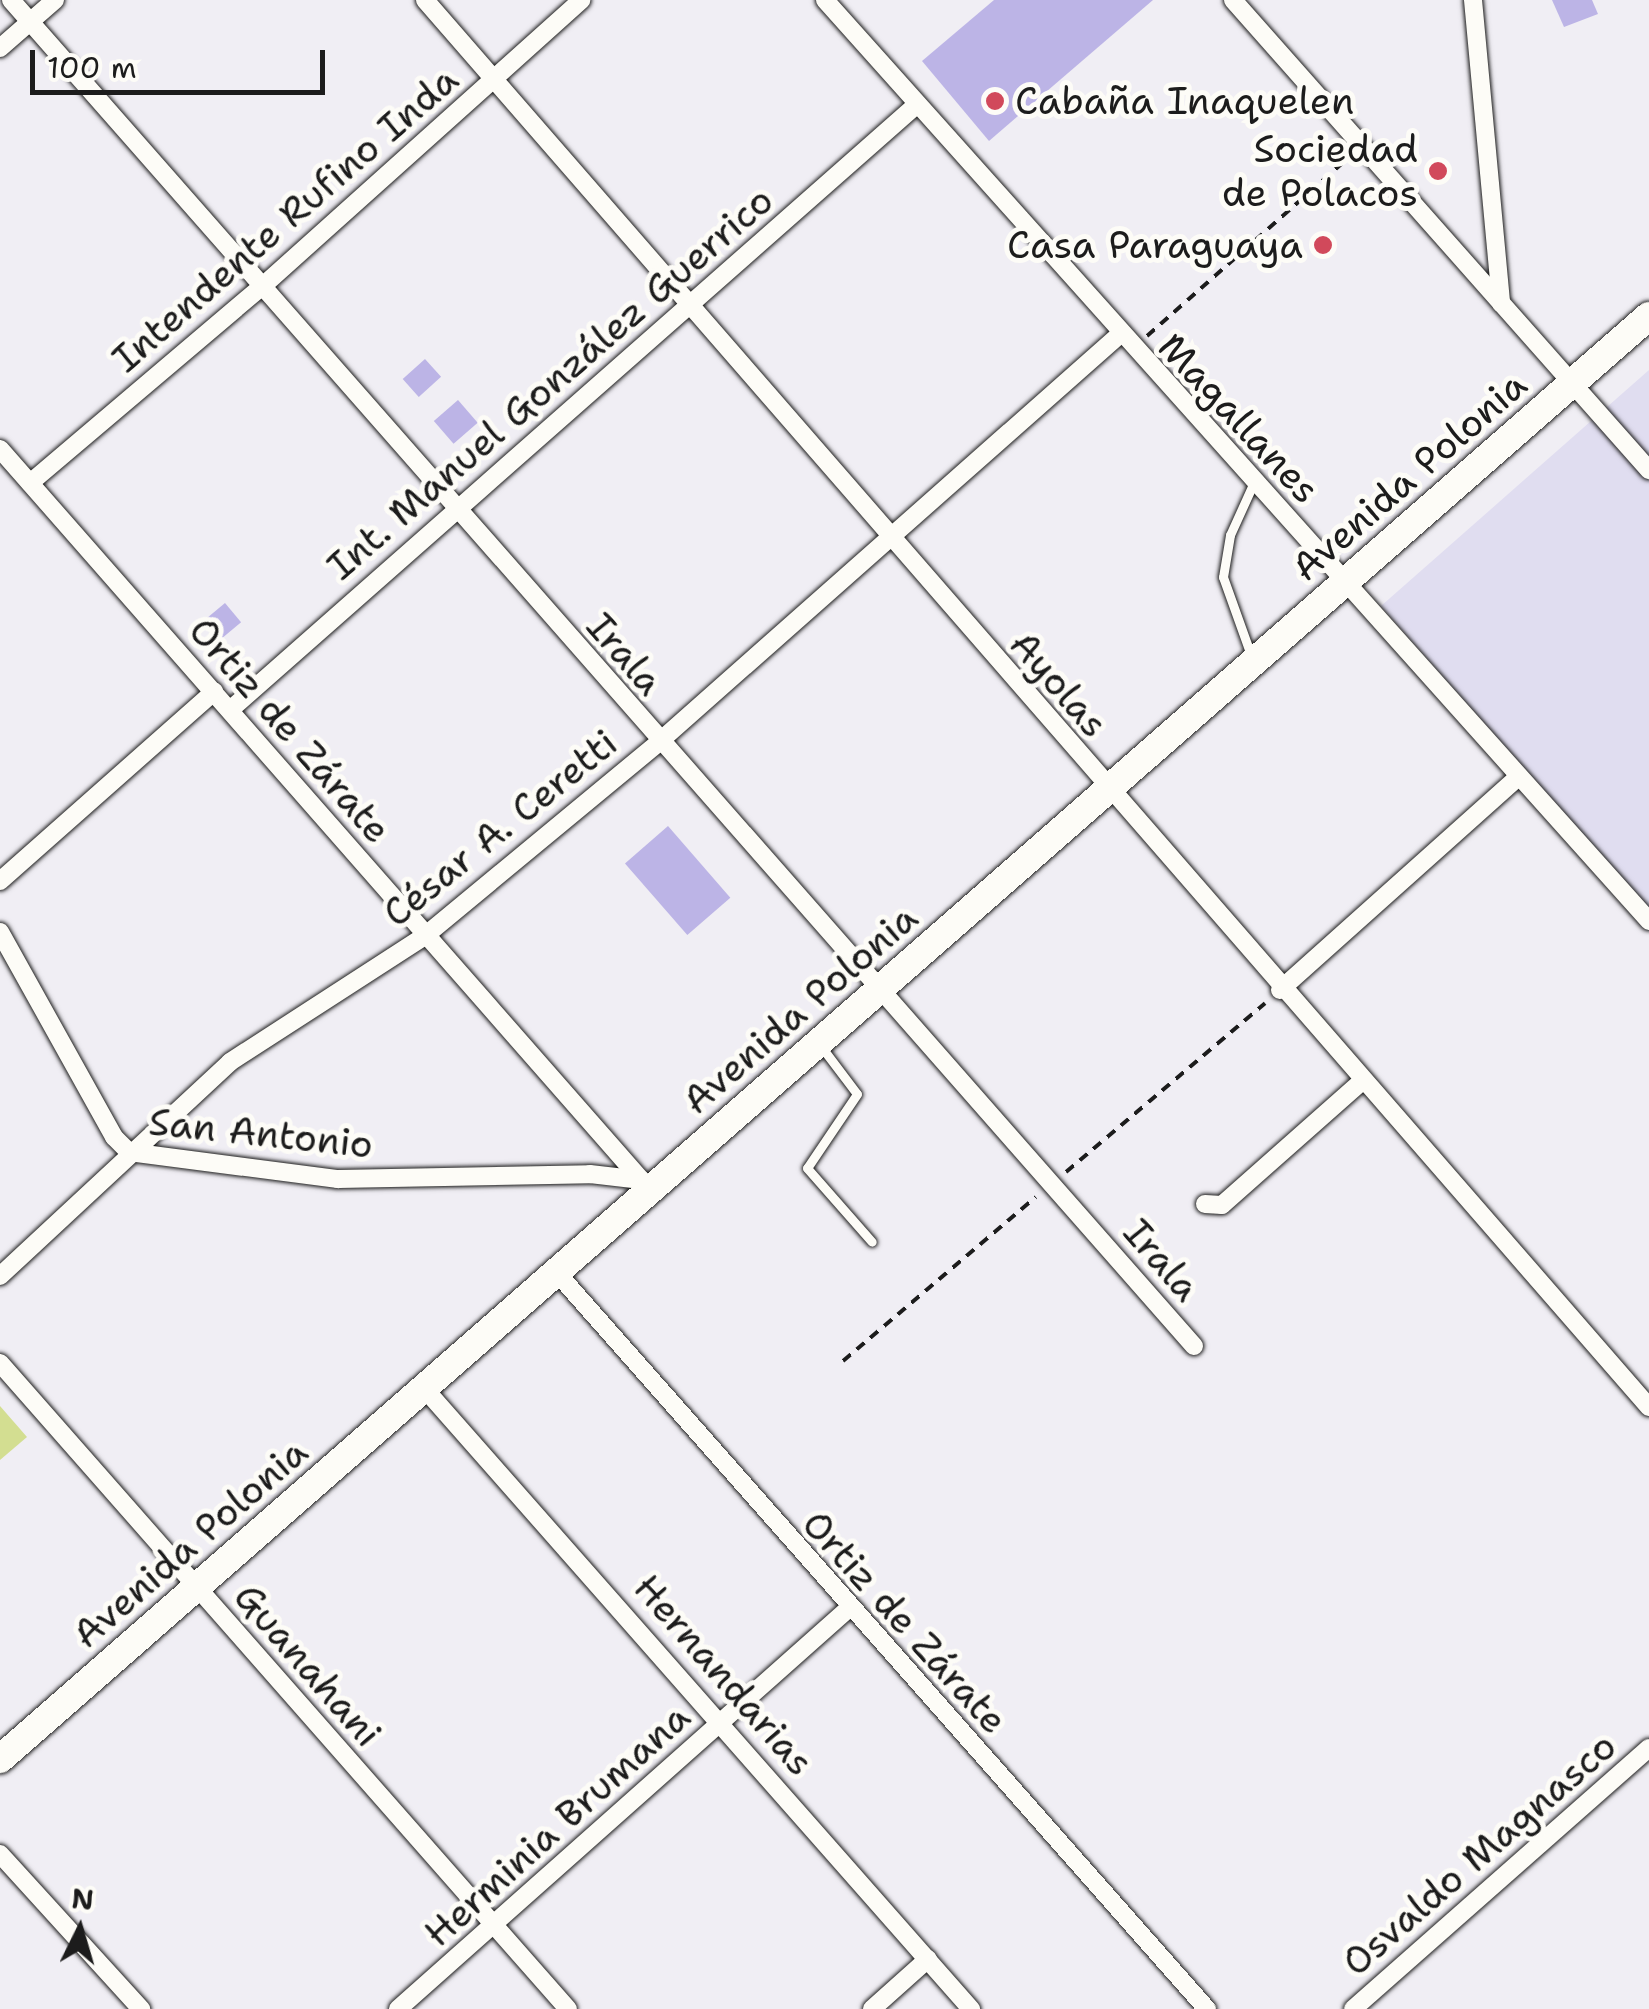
<!DOCTYPE html>
<meta charset="utf-8">
<style>
body{margin:0}
#map{position:relative;width:1649px;height:2009px;overflow:hidden;background:#f0eef4;font-family:"Shantell Sans",sans-serif}
div>[style]{position:absolute}
[style*='--x']{left:calc(var(--x)*1px);top:calc(var(--y)*1px);width:calc(var(--w)*1px);rotate:calc(var(--a)*1deg)}
.built>*{inset:0;background:#e0ddf0}
.green>*{inset:0;background:#d3de91}
.building>*{inset:0;background:#bcb4e6;transform-origin:0 0}
.path>*{height:4px;margin-top:-2px;transform-origin:0;background:repeating-linear-gradient(90deg,#1c1c1c 0 10px,transparent 0 18px)}
.roads{filter:drop-shadow(0 0 2px #1c1c1c) drop-shadow(0 0 2px #1c1c1c)}
.lane>*{height:9px;margin:-4.5px;padding:0 4.5px;transform-origin:4.5px;border-radius:4.5px;background:#fdfcf7}
.street>*{height:18px;margin:-9px;padding:0 9px;transform-origin:9px;border-radius:9px;background:#fdfcf7}
.secondary>*{height:28px;margin:-14px;padding:0 14px;transform-origin:14px;border-radius:14px;background:#fdfcf7}
.dots>*{width:28px;height:28px;translate:-50% -50%;box-sizing:border-box;border:5px solid #fdfcf7;border-radius:50%}
span{translate:-50% -50%;white-space:nowrap;text-align:center;line-height:1.15;-webkit-text-stroke:10px #fdfcf7;paint-order:stroke}
.poi-label{font-size:38px;color:#1c1c1c}
.left{translate:0 -50%;text-align:left}
.right{translate:-100% -50%;text-align:right}
.street-label{font-size:38px;color:#1c1c1c}
.north{position:absolute;left:30px;top:1879px;width:100px;height:100px;-webkit-text-stroke:8px #fdfcf7;paint-order:stroke;rotate:5deg;font-size:28px;font-weight:700;line-height:40px;text-align:center;color:#1c1c1c}
.north::after{content:'';display:block;margin:auto;width:35px;height:45px;background:#1c1c1c;clip-path:polygon(50% 0,100% 100%,50% 72%,0 100%)}
.scale{position:absolute;left:30px;top:50px;width:295px;height:45px;box-sizing:border-box;border:5px solid #1c1c1c;border-top:0;padding-left:12px;font-size:30px;line-height:35px;white-space:nowrap;color:#1c1c1c;-webkit-text-stroke:8px #fdfcf7;paint-order:stroke}
</style>
<div id="map">
<div class="built">
<i style="clip-path:polygon(1649px 370px,1649px 910px,1381px 606px)"></i>
</div>
<div class="green">
<i style="clip-path:polygon(0 1406px,27px 1437px,0 1460px)"></i>
</div>
<div class="building">
<i style="clip-path:polygon(994px 0,1153px 0,989px 141px,922px 61px)"></i>
<i style="clip-path:polygon(1552px 0,1592px 0,1598px 14px,1564px 27px)"></i>
<i style="left:425px;top:359px;width:24px;height:30px;rotate:48deg"></i>
<i style="left:458px;top:400px;width:30px;height:32px;rotate:49deg"></i>
<i style="left:225px;top:603px;width:25px;height:25px;rotate:50deg"></i>
<i style="left:668px;top:826px;width:95px;height:57px;rotate:49deg"></i>
</div>
<div class="path">
<i style="--x:1147;--y:336;--w:270;--a:-41.5"></i>
<i style="--x:1066;--y:1172;--w:261;--a:-40.3"></i>
<i style="--x:843;--y:1361;--w:253;--a:-40.4"></i>
</div>
<div class="roads">
<div class="lane">
<i style="--x:1252;--y:658;--w:86;--a:-109.7"></i>
<i style="--x:1223;--y:577;--w:43;--a:-80.5"></i>
<i style="--x:1230;--y:535;--w:58;--a:-65.6"></i>
<i style="--x:820;--y:1045;--w:61;--a:52.9"></i>
<i style="--x:857;--y:1094;--w:89;--a:124"></i>
<i style="--x:807;--y:1168;--w:98;--a:48.7"></i>
</div>
<div class="street">
<i style="--x:11;--y:0;--w:1792;--a:48.69"></i>
<i style="--x:425;--y:0;--w:1865;--a:48.98"></i>
<i style="--x:825;--y:0;--w:1236;--a:48.18"></i>
<i style="--x:1233;--y:0;--w:628;--a:48.49"></i>
<i style="--x:1473;--y:0;--w:305;--a:84.7"></i>
<i style="--x:0;--y:48;--w:73;--a:-41.1"></i>
<i style="--x:0;--y:449;--w:986;--a:48.74"></i>
<i style="--x:30;--y:483;--w:308;--a:-40.3"></i>
<i style="--x:265;--y:284;--w:425;--a:-41.9"></i>
<i style="--x:230;--y:710;--w:913;--a:-41.4"></i>
<i style="--x:0;--y:881;--w:286;--a:-41.5"></i>
<i style="--x:0;--y:932;--w:235;--a:60.9"></i>
<i style="--x:114;--y:1137;--w:21;--a:45"></i>
<i style="--x:129;--y:1152;--w:211;--a:7.4"></i>
<i style="--x:338;--y:1179;--w:252;--a:-1.1"></i>
<i style="--x:590;--y:1174;--w:52;--a:6.6"></i>
<i style="--x:1280;--y:990;--w:318;--a:-41.8"></i>
<i style="--x:1205;--y:1204;--w:17;--a:3"></i>
<i style="--x:1222;--y:1205;--w:186;--a:-41.5"></i>
<i style="--x:558;--y:1274;--w:981;--a:48.56"></i>
<i style="--x:0;--y:1276;--w:314;--a:-42.9"></i>
<i style="--x:230;--y:1062;--w:234;--a:-32.9"></i>
<i style="--x:426;--y:935;--w:303;--a:-39.6"></i>
<i style="--x:659;--y:742;--w:614;--a:-41.5"></i>
<i style="--x:0;--y:1363;--w:860;--a:48.68"></i>
<i style="--x:424;--y:1388;--w:828;--a:48.63"></i>
<i style="--x:0;--y:1854;--w:210;--a:47.7"></i>
<i style="--x:398;--y:2009;--w:602;--a:-41.63"></i>
<i style="--x:872;--y:2009;--w:75;--a:-41.8"></i>
<i style="--x:1353;--y:2009;--w:395;--a:-41.4"></i>
</div>
<div class="secondary">
<i style="--x:0;--y:1759;--w:2191;--a:-41.19"></i>
</div>
</div>
<div class="dots">
<i style="left:995px;top:101px;background:#d1495b"></i>
<i style="left:1438px;top:171px;background:#d1495b"></i>
<i style="left:1323px;top:245px;background:#d1495b"></i>
</div>
<div class="poi-label">
<span class="left" style="left:1015px;top:101px">Cabaña Inaquelen</span>
<span class="right" style="left:1418px;top:171px">Sociedad<br>de Polacos</span>
<span class="right" style="left:1303px;top:245px">Casa Paraguaya</span>
</div>
<div class="street-label">
<span style="left:285px;top:219px;rotate:-41deg">Intendente Rufino Inda</span>
<span style="left:550px;top:383px;rotate:-41deg">Int. Manuel González Guerrico</span>
<span style="left:1239px;top:418px;rotate:47deg">Magallanes</span>
<span style="left:1409px;top:476px;rotate:-41deg">Avenida Polonia</span>
<span style="left:625px;top:654px;rotate:49deg">Irala</span>
<span style="left:1059px;top:684px;rotate:49deg">Ayolas</span>
<span style="left:290px;top:730px;rotate:49deg">Ortiz de Zárate</span>
<span style="left:500px;top:828px;rotate:-39deg">César A. Ceretti</span>
<span style="left:800px;top:1009px;rotate:-41deg">Avenida Polonia</span>
<span style="left:261px;top:1133px;rotate:6deg">San Antonio</span>
<span style="left:1162px;top:1260px;rotate:49deg">Irala</span>
<span style="left:190px;top:1543px;rotate:-41deg">Avenida Polonia</span>
<span style="left:905px;top:1622px;rotate:48deg">Ortiz de Zárate</span>
<span style="left:308px;top:1665px;rotate:49deg">Guanahani</span>
<span style="left:724px;top:1675px;rotate:49deg">Hernandarias</span>
<span style="left:557px;top:1825px;rotate:-42deg">Herminia Brumana</span>
<span style="left:1479px;top:1854px;rotate:-41deg">Osvaldo Magnasco</span>
</div>
<div class="north">N</div>
<div class="scale">100 m</div>
</div>
